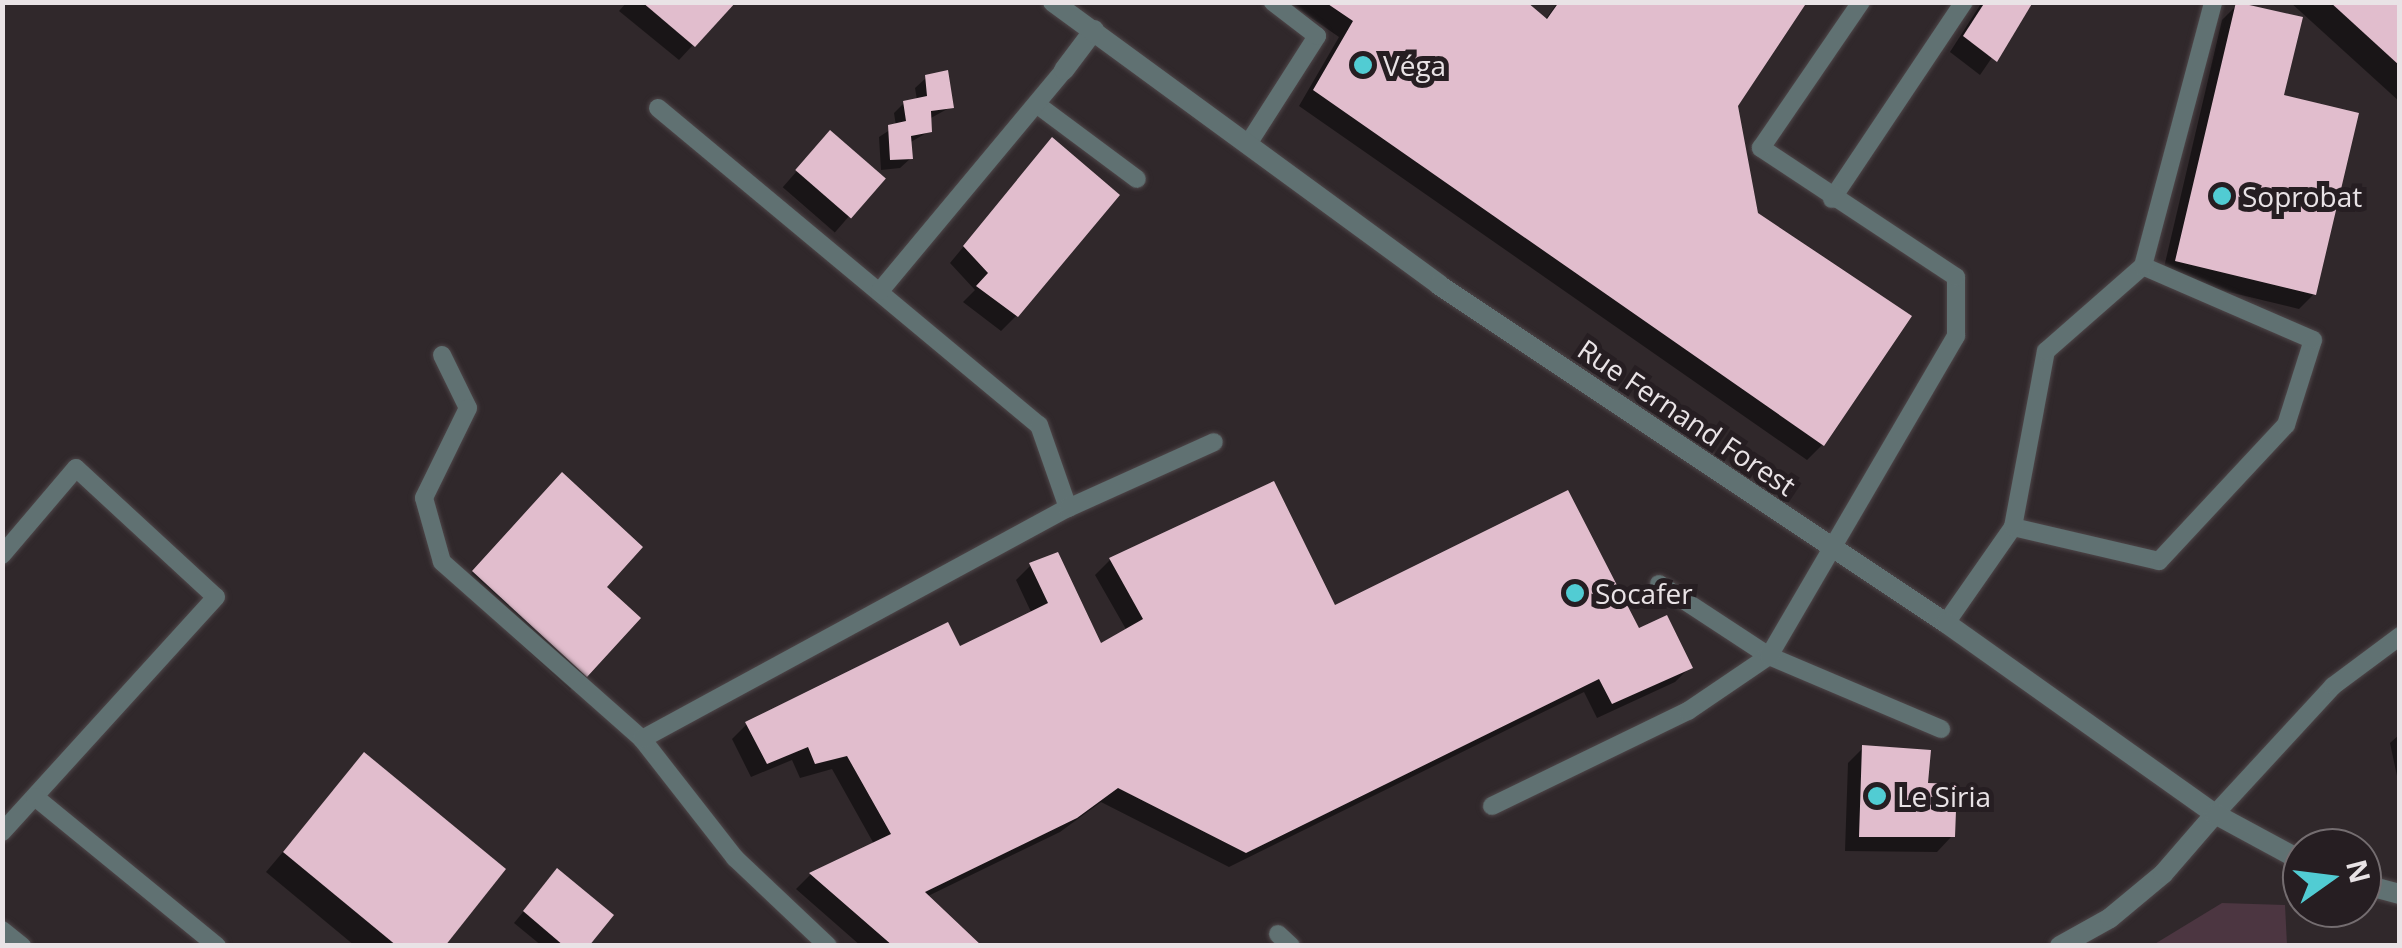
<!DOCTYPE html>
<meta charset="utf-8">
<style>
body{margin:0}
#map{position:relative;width:2402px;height:948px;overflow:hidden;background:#30282b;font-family:"Open Sans",sans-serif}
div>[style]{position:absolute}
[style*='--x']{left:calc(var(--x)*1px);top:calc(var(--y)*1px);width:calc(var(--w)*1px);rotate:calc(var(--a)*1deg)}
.green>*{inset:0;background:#4c3641}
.shadow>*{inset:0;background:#0007;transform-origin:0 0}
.building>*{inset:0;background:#e1bdcd;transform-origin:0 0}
.roads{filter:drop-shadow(0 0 2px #4e4649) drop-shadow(0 0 2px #4e4649)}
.service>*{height:18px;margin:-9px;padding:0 9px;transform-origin:9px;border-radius:9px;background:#607172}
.minor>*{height:20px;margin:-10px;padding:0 10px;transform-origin:10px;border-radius:10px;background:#607172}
.tertiary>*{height:20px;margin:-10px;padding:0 10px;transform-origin:10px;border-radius:10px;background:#607172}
.dots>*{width:28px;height:28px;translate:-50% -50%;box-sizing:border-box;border:5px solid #261e22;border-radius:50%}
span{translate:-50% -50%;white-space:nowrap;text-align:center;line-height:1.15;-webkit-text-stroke:10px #261e22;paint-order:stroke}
.poi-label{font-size:28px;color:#e9e3e6}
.left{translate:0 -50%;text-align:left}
.street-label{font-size:28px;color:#e9e3e6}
.frame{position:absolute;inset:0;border:5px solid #e9e3e6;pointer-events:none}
.north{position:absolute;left:2282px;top:828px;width:100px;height:100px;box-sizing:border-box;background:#261e22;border:2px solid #746d70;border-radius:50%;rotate:76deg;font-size:28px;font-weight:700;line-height:40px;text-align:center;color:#e9e3e6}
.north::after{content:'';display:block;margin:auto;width:35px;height:45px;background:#51ccd3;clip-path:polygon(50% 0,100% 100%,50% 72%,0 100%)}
</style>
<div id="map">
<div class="green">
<i style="clip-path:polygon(2222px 903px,2285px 905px,2287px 945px,2153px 945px)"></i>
</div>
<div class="shadow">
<i style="clip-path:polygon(627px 2px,733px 2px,679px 60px,619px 11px)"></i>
<i style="clip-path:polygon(1288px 2px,1524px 2px,1545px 20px,1558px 2px,1803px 2px,1735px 106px,1755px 214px,1822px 445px,1807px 460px,1299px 106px,1339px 37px)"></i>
<i style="clip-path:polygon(1982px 2px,2030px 2px,1980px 75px,1950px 52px)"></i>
<i style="clip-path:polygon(2290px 2px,2400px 2px,2400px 102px)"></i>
<i style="clip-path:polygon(2237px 5px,2281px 97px,2314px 294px,2299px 309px,2162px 276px,2222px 20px)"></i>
<i style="clip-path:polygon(926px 78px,951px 107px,929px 119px,930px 131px,909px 143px,911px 158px,900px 168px,881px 170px,879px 137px,896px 126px,894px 113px,904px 103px,917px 100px,915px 88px)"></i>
<i style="left:830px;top:133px;width:69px;height:72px;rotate:41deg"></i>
<i style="clip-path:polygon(1052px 140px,1016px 316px,1001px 331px,963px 302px,975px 290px,950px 263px)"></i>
<i style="clip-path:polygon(547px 490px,604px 587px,637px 618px,570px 690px,459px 587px)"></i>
<i style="clip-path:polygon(1110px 560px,1334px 609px,1637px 631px,1690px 667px,1675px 682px,1597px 718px,1584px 692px,1229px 867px,1101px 802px,1060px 832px,926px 897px,976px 946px,861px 946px,796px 889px,810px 875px,874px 844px,832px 769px,800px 778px,792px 760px,751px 777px,732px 739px,747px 724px,958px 650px,1032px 614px,1016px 580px,1031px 565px,1100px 647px,1127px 631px,1095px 575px)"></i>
<i style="clip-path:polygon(2400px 734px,2400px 776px,2397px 776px,2390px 743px)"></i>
<i style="clip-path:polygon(1863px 748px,1952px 836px,1937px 852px,1845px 851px,1848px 763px)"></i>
<i style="clip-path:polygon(364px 756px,441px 946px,355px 946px,266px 872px)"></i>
<i style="clip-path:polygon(548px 882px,586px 946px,542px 946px,514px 923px)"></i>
</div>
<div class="building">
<i style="clip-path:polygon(642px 2px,736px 2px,695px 47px)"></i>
<i style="clip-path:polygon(1325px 2px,1527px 2px,1547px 19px,1559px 2px,1807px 2px,1738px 106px,1758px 213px,1912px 316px,1824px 446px,1313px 90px,1353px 21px)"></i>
<i style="clip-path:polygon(1985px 2px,2033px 2px,1997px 62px,1963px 36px)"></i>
<i style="clip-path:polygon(2236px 2px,2303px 17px,2284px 95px,2359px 113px,2316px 295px,2175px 261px)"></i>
<i style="clip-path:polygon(2330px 2px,2400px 2px,2400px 66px)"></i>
<i style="clip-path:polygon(948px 70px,954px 108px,931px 111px,932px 132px,911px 136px,913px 159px,890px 160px,888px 125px,906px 121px,903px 101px,927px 96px,925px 75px)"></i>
<i style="left:830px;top:130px;width:74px;height:53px;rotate:41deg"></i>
<i style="clip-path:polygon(1052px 137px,1120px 195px,1018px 317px,976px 286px,988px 273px,963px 246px)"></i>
<i style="clip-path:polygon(562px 472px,643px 547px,607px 587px,641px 618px,587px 677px,472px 571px)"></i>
<i style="clip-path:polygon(1274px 481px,1335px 605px,1568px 490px,1639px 628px,1667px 615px,1693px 668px,1612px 704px,1599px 679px,1246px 853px,1118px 788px,1077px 818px,925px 892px,982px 946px,893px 946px,809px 873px,891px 834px,847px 756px,815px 764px,808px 747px,767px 764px,745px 722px,948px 622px,960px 646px,1048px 603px,1029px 563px,1058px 552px,1101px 643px,1143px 619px,1109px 558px)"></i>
<i style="clip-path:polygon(1862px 745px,1931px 750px,1928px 783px,1957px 784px,1955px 837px,1859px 837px)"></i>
<i style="clip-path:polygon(364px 752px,506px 869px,445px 946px,397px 946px,283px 852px)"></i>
<i style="clip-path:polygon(557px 868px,614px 915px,589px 946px,564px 946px,523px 911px)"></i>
</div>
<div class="roads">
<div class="service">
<i style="--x:1039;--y:106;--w:122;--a:36.7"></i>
<i style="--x:658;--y:108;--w:496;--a:39.8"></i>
<i style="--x:1039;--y:425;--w:88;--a:70.7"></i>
<i style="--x:1248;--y:144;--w:128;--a:-57.4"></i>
<i style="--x:1317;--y:36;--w:56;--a:-142.3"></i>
<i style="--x:1832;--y:199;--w:237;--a:-56.2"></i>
<i style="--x:880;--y:291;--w:288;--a:-50.2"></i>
<i style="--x:442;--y:355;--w:59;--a:63.9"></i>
<i style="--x:468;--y:408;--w:100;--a:116.1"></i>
<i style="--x:424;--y:498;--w:66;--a:74.3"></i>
<i style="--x:442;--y:562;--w:267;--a:41.5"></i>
<i style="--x:642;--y:739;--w:151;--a:52"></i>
<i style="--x:735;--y:858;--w:128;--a:43.4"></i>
<i style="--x:2013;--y:527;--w:150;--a:13.1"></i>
<i style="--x:2159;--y:561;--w:186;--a:-47"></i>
<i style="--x:2286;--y:425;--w:89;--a:-72.4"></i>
<i style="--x:2313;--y:340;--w:185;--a:-156.5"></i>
<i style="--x:2;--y:555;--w:114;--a:-49.6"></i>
<i style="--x:76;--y:468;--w:190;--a:42.7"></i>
<i style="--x:216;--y:597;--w:318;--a:132.3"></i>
<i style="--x:1659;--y:584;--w:131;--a:33.2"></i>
<i style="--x:1769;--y:656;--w:187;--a:23"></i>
<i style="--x:1946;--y:623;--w:117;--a:-55.1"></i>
<i style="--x:2013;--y:527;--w:179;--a:-79.4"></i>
<i style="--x:2046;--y:351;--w:129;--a:-41.2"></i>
<i style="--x:2143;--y:266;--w:273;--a:-75.1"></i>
<i style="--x:642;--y:739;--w:485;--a:-28.5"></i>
<i style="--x:1068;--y:508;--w:160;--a:-24.3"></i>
<i style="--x:35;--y:797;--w:235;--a:39.3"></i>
<i style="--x:1492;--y:806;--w:218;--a:-25.9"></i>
<i style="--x:1688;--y:711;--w:98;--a:-34.2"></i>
<i style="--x:1769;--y:656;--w:371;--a:-59.7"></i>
<i style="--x:1956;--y:336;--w:59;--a:-90"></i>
<i style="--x:1956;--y:277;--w:234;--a:-146.5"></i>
<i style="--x:1761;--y:148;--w:177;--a:-55.6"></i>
<i style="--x:2215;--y:814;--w:174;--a:-47.3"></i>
<i style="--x:2333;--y:686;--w:84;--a:-36.7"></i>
<i style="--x:2;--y:930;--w:26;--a:39"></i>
<i style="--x:1278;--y:934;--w:18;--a:43"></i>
</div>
<div class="minor">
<i style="--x:1064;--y:70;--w:50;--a:-53.1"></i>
<i style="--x:2060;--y:946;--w:57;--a:-29.2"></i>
<i style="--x:2110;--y:918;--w:69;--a:-39.7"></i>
<i style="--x:2163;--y:874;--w:79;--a:-49.1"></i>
</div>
<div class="tertiary">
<i style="--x:1053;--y:2;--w:479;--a:36.2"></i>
<i style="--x:1439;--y:285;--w:609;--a:33.69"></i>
<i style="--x:1946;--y:623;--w:330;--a:35.4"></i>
<i style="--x:2215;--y:814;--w:99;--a:28.4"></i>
<i style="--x:2362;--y:884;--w:39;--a:15"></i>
</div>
</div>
<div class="dots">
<i style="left:1363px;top:65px;background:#51ccd3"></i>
<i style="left:2222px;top:196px;background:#51ccd3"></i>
<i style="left:1575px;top:593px;background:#51ccd3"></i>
<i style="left:1877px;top:796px;background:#51ccd3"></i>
</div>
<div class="poi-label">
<span class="left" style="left:1383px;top:65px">Véga</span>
<span class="left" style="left:2242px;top:196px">Soprobat</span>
<span class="left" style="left:1595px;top:593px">Socafer</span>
<span class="left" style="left:1897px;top:796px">Le Siria</span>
</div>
<div class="street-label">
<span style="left:1687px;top:417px;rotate:34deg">Rue Fernand Forest</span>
</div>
<div class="frame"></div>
<div class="north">N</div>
</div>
